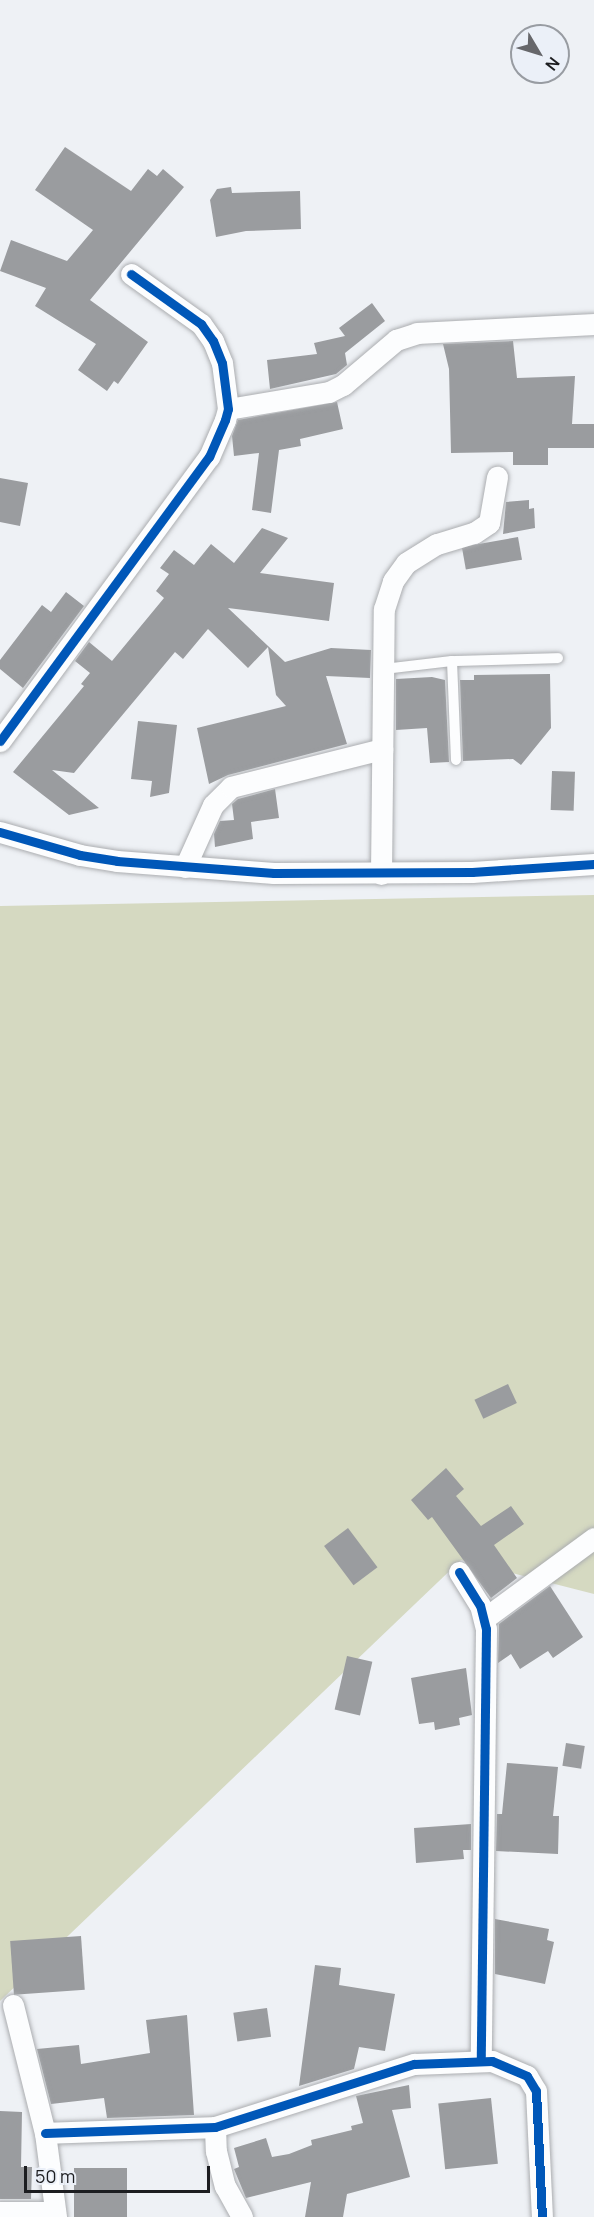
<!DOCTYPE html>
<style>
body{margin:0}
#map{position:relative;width:594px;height:2217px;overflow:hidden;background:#eef1f5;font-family:Manrope,sans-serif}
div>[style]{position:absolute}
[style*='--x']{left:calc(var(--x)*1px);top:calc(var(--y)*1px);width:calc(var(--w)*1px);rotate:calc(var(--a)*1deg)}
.green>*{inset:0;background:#d5d9c1}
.building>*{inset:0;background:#9a9c9f;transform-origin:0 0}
.roads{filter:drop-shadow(0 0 2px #abadb0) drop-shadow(0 0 2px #abadb0)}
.lane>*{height:10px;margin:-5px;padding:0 5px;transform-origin:5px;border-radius:5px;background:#fcfdfe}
.street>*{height:21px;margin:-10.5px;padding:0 10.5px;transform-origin:10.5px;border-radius:10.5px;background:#fcfdfe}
.cycleway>*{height:9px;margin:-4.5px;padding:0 4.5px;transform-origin:4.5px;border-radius:4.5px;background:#0057b8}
span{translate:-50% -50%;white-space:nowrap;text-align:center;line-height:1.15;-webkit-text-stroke:6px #ebf0f8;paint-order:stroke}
.north{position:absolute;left:510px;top:24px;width:60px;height:60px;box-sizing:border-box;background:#ebf0f8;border:2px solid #989ca2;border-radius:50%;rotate:128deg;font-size:16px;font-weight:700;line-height:24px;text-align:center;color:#1c1d20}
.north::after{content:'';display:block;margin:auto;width:21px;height:27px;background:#66676b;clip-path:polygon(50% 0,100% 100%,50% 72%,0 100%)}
.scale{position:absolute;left:24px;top:2166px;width:186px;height:27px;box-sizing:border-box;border:3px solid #1c1d20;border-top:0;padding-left:8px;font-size:18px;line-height:21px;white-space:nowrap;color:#1c1d20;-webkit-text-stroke:4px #ebf0f8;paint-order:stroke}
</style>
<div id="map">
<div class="green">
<i style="clip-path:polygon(594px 895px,594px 1594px,461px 1560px,0 2001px,0 906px)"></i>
</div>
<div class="building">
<i style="clip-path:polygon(65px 147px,131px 191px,148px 169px,157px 176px,163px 169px,184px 187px,90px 300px,148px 342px,118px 384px,114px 381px,107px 391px,78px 370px,96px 344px,35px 306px,46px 288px,0 271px,11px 240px,67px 261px,93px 230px,35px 190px)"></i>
<i style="clip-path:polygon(231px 187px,232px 193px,300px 191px,301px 229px,246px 231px,216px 237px,210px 200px,217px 189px)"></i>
<i style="clip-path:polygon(372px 303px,385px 321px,345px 353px,347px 365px,336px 374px,270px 389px,267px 360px,317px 354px,314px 343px,345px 336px,339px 328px)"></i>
<i style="clip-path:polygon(513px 341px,517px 378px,575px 376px,572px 424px,594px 424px,594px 448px,548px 448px,548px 465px,513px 465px,513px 452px,451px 453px,449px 369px,443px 344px)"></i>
<i style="clip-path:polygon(337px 402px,343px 429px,300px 439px,301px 446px,279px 450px,271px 513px,252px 510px,259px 453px,234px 456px,232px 436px,238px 420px)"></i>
<i style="clip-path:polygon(0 478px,28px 483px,20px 526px,0 522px)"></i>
<i style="clip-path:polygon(529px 500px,529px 509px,534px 508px,535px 528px,503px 534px,506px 502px)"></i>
<i style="clip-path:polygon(262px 528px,288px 538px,260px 573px,334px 583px,329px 621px,228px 608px,285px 662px,331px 648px,371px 650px,370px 678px,326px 676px,347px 744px,228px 775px,209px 784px,197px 728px,286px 706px,276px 695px,268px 647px,248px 668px,208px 629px,183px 659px,175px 652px,74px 773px,52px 770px,99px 808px,69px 815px,13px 772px,84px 686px,81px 684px,90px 673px,75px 661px,89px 642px,112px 661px,164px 598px,156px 591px,169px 574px,160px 568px,174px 550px,194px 565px,211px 544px,234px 563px)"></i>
<i style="left:518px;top:537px;width:23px;height:57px;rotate:80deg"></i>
<i style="clip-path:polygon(66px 592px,84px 606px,23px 688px,0 669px,0 660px,42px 605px,51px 612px)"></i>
<i style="clip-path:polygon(550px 674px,551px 728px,521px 765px,513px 759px,463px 761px,460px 680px,474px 680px,474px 675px)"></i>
<i style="clip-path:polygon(432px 677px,445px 680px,449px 762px,430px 763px,427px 728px,396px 730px,396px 679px)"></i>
<i style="clip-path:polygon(138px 721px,177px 725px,169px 793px,150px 797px,152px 781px,131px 779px)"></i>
<i style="left:552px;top:771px;width:23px;height:39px;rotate:2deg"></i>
<i style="clip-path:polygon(275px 789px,279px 818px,251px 822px,253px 839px,215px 847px,214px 834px,220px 821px,234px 820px,232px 804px,238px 799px)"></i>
<i style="left:508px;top:1384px;width:21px;height:37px;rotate:65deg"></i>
<i style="clip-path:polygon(446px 1468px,464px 1489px,456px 1496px,481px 1526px,511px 1506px,524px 1524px,494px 1545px,517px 1578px,491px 1598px,432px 1517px,428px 1520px,411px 1500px)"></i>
<i style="left:348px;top:1528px;width:49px;height:30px;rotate:53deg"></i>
<i style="clip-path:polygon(550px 1586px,583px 1637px,553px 1658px,548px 1651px,520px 1669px,511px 1654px,498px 1663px,499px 1624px)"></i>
<i style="left:347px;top:1656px;width:26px;height:55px;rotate:13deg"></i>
<i style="clip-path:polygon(466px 1668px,472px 1715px,459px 1718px,460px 1725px,435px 1730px,434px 1722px,419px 1724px,411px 1678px)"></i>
<i style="left:566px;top:1743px;width:19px;height:23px;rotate:9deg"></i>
<i style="clip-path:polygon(507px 1763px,558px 1767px,553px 1816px,559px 1816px,558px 1854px,496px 1851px,497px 1814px,502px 1814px)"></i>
<i style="clip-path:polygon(471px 1824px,471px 1850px,463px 1850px,464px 1859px,416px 1863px,414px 1828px)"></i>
<i style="clip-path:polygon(495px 1919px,549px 1929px,547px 1940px,554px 1942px,545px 1984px,495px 1974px)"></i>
<i style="left:81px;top:1936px;width:54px;height:71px;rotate:86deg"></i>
<i style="clip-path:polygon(315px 1965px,341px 1968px,339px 1985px,395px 1994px,385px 2051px,359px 2047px,354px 2069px,299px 2086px)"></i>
<i style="left:267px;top:2008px;width:29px;height:34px;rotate:82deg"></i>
<i style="clip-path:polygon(187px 2015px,194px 2115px,107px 2118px,104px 2098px,51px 2104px,37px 2049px,79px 2045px,81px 2064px,150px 2053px,146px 2020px)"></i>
<i style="clip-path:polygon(409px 2085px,411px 2108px,392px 2110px,410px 2177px,347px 2194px,343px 2217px,305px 2217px,311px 2182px,246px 2198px,234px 2169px,239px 2167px,234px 2148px,266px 2138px,272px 2157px,289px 2154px,312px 2145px,311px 2140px,352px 2130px,351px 2126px,363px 2123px,356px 2096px)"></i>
<i style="left:491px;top:2098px;width:66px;height:53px;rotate:84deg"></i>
<i style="clip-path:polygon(0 2111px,22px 2112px,21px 2167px,32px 2167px,31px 2199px,0 2199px)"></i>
<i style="left:74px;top:2168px;width:53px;height:49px"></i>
</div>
<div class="roads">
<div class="lane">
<i style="--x:452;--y:661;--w:99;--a:87.7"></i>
<i style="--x:384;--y:669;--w:68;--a:-6.7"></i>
<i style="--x:452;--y:661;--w:106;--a:-1.6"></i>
</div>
<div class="street">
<i style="--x:228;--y:409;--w:102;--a:-9.6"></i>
<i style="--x:329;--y:392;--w:16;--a:-27"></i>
<i style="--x:343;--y:385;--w:70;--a:-40.3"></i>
<i style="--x:396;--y:340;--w:22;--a:-18"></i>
<i style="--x:417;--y:333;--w:177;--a:-2.9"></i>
<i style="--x:0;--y:741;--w:353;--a:-53.7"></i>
<i style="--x:209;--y:457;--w:40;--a:-66.6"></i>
<i style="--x:225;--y:420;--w:11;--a:-75"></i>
<i style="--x:228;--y:409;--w:46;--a:-97.4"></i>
<i style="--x:222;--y:363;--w:24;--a:-112"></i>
<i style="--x:213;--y:341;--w:21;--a:-125"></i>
<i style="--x:201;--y:324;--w:86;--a:-144.5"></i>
<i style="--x:0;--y:832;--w:83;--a:16"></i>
<i style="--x:80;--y:855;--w:37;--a:9"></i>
<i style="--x:117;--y:861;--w:157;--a:4.4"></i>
<i style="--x:274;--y:873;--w:198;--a:-0.3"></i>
<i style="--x:472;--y:872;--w:122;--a:-3.8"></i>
<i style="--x:185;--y:867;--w:68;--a:-65.7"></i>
<i style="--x:213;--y:805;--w:25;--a:-45"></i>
<i style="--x:231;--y:787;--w:156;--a:-14.1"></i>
<i style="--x:381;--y:874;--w:265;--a:-89.4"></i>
<i style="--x:384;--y:609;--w:29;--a:-72"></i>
<i style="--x:393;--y:581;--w:22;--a:-54"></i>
<i style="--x:406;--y:563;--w:36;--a:-32"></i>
<i style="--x:437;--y:544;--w:39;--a:-17"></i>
<i style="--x:474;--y:533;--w:18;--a:-34"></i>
<i style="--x:489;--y:523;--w:47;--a:-80.1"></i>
<i style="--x:459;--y:1572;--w:39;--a:58"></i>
<i style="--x:480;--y:1605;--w:25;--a:76"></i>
<i style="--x:486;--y:1629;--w:431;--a:90.7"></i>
<i style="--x:485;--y:1618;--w:135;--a:-36.3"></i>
<i style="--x:13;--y:2005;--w:132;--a:76"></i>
<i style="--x:45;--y:2133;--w:85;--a:82.5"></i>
<i style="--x:215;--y:2127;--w:24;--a:88"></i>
<i style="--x:216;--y:2151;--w:36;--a:76"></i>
<i style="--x:225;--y:2186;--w:35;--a:61"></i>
<i style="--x:45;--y:2133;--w:170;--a:-2"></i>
<i style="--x:215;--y:2127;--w:209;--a:-17.6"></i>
<i style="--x:414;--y:2064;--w:78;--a:-2.2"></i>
<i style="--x:492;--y:2061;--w:38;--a:23"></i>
<i style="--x:527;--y:2076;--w:17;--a:59"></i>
<i style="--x:536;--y:2091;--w:126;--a:87.3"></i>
<i style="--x:0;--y:2212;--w:55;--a:0"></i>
</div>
</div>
<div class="cycleway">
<i style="--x:0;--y:741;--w:353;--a:-53.7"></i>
<i style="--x:209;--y:457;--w:40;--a:-66.6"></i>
<i style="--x:225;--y:420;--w:11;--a:-75"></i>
<i style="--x:228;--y:409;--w:46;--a:-97.4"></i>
<i style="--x:222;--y:363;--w:24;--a:-112"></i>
<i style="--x:213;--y:341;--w:21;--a:-125"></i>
<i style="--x:201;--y:324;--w:86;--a:-144.5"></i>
<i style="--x:0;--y:832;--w:83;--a:16"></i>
<i style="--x:80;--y:855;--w:37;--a:9"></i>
<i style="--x:117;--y:861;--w:157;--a:4.4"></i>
<i style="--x:274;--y:873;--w:198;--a:-0.3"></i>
<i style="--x:472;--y:872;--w:122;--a:-3.8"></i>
<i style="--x:459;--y:1572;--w:39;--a:58"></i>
<i style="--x:480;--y:1605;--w:25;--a:76"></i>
<i style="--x:486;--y:1629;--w:431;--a:90.7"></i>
<i style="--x:45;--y:2133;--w:170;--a:-2"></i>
<i style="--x:215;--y:2127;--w:209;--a:-17.6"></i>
<i style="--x:414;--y:2064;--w:78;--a:-2.2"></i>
<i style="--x:492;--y:2061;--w:38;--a:23"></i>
<i style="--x:527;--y:2076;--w:17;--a:59"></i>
<i style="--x:536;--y:2091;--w:126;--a:87.3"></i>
</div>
<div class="north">N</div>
<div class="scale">50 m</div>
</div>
